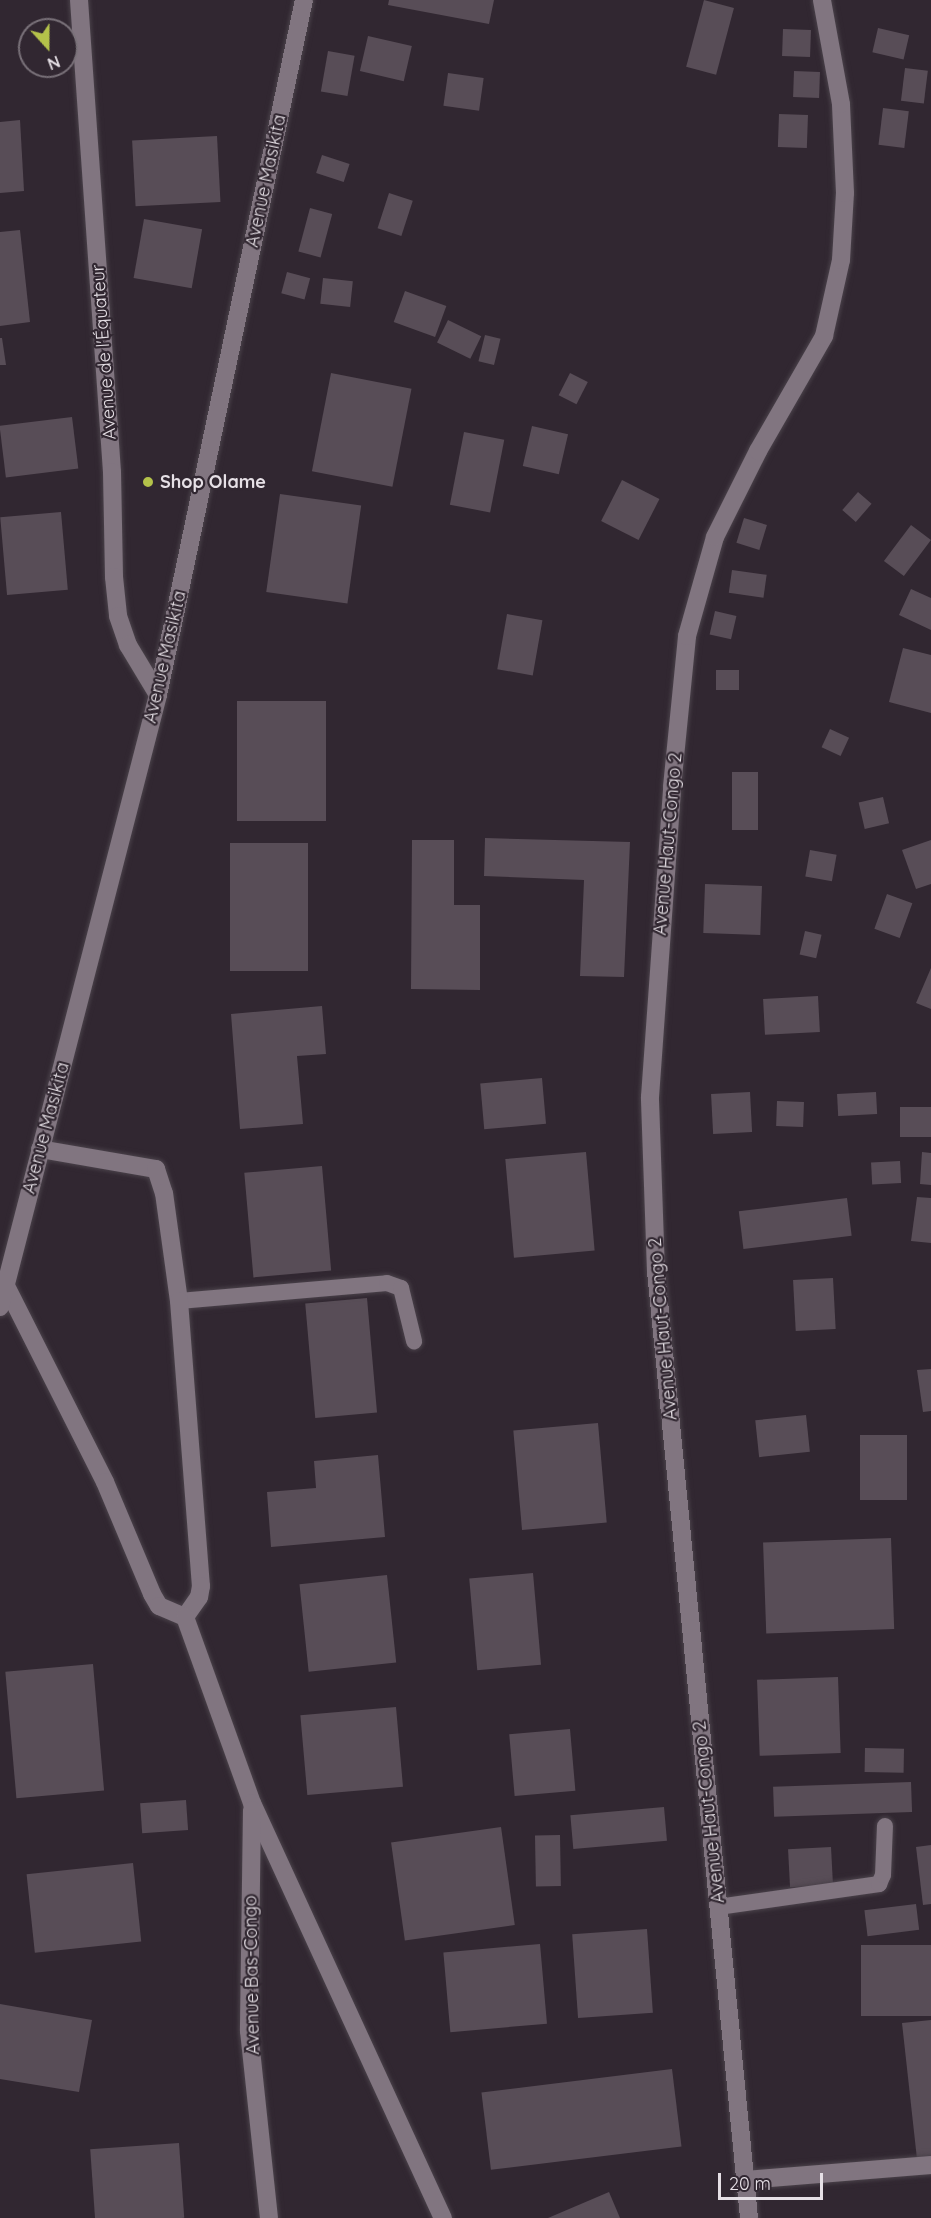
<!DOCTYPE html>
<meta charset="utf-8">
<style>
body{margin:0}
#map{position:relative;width:931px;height:2218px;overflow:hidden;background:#312731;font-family:Quicksand,sans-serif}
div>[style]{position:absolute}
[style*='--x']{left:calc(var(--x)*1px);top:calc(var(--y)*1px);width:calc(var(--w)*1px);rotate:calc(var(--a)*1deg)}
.building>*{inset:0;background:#584d57;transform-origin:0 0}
.roads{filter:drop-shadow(0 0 2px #4a424a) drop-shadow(0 0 2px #4a424a)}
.lane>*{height:16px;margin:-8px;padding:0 8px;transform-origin:8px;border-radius:8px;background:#817580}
.street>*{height:18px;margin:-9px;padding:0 9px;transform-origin:9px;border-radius:9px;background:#817580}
.dots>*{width:16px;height:16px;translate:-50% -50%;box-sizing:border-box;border:3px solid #312731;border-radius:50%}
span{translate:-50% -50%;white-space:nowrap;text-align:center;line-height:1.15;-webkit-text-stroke:4.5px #312731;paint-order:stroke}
.street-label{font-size:18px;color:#e6e0e6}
.poi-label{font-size:18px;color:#e6e0e6;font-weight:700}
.left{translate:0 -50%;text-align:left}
.north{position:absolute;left:18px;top:18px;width:60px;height:60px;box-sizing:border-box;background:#312731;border:2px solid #797179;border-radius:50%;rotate:159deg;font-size:16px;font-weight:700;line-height:24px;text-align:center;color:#e6e0e6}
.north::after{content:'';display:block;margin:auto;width:21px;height:27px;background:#b4c24a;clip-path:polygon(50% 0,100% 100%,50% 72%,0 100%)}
.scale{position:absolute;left:718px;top:2173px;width:105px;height:27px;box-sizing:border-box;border:3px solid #e6e0e6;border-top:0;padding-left:8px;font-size:18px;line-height:21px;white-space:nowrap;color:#e6e0e6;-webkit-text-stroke:4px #312731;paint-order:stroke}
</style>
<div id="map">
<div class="building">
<i style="clip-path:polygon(389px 0,494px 0,489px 24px,388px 5px)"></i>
<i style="left:704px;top:0;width:31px;height:69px;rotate:15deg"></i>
<i style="left:878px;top:28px;width:32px;height:25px;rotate:13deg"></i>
<i style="left:783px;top:29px;width:28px;height:27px;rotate:2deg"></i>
<i style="left:368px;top:36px;width:45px;height:36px;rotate:13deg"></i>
<i style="left:328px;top:51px;width:27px;height:41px;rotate:10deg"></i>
<i style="left:905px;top:68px;width:23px;height:33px;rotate:7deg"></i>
<i style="left:794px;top:71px;width:26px;height:26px;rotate:2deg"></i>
<i style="left:448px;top:73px;width:36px;height:33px;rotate:8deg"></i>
<i style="left:883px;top:108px;width:26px;height:37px;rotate:7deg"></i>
<i style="left:779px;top:114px;width:29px;height:33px;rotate:2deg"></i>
<i style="clip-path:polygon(20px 120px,24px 191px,0 193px,0 122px)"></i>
<i style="left:217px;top:136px;width:66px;height:85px;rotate:87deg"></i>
<i style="left:322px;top:155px;width:29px;height:19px;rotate:18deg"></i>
<i style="left:389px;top:193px;width:25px;height:37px;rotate:18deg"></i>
<i style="left:310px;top:208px;width:23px;height:45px;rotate:15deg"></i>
<i style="left:144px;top:219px;width:59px;height:60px;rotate:10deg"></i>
<i style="clip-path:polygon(20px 230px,30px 322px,0 326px,0 232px)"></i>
<i style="left:287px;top:272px;width:24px;height:22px;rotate:15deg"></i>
<i style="left:323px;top:278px;width:30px;height:26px;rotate:6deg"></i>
<i style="left:405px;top:291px;width:44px;height:33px;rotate:20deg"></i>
<i style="left:448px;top:320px;width:37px;height:25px;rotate:26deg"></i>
<i style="left:485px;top:335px;width:16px;height:27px;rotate:14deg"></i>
<i style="clip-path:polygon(0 338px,2px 338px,6px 365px,0 365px)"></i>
<i style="left:331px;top:373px;width:82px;height:100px;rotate:11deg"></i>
<i style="left:570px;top:373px;width:20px;height:25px;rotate:27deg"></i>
<i style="left:72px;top:417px;width:52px;height:73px;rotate:83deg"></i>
<i style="left:532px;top:426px;width:37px;height:41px;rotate:13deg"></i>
<i style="left:464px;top:432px;width:41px;height:74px;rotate:11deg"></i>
<i style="left:622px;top:480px;width:42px;height:46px;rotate:27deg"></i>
<i style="left:858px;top:492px;width:18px;height:24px;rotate:41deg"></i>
<i style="left:280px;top:494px;width:82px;height:99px;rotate:8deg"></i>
<i style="left:61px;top:512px;width:78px;height:61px;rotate:85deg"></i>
<i style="left:744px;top:518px;width:24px;height:26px;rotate:17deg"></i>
<i style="left:911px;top:525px;width:25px;height:45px;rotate:37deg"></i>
<i style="left:732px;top:570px;width:35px;height:23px;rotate:8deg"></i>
<i style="clip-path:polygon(911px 589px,931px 598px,931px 630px,899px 615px)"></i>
<i style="left:715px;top:611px;width:22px;height:24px;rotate:13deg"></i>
<i style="left:507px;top:614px;width:36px;height:56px;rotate:10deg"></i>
<i style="clip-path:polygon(903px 648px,931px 655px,931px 713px,889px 702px)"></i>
<i style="left:716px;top:670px;width:23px;height:20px"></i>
<i style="left:326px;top:701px;width:120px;height:89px;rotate:90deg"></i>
<i style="left:830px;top:729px;width:21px;height:20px;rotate:25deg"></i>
<i style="left:732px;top:772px;width:26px;height:58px"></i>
<i style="left:883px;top:797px;width:27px;height:25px;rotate:77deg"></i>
<i style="clip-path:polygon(485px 838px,630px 842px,624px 977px,580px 976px,584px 880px,484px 876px)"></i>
<i style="clip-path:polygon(412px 840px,454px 840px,454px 905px,480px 905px,480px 990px,411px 989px)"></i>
<i style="clip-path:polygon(931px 840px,931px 884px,916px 889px,902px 850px)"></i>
<i style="left:230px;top:843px;width:78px;height:128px"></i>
<i style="left:810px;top:850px;width:27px;height:27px;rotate:10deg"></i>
<i style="left:705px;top:884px;width:57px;height:49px;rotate:2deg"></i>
<i style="left:887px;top:894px;width:27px;height:37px;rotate:20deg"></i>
<i style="left:805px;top:931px;width:17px;height:24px;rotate:13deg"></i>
<i style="clip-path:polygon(931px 968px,931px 1009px,916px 1003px)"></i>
<i style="left:818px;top:996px;width:36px;height:55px;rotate:87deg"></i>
<i style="clip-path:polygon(322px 1006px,326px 1054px,297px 1056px,303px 1124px,240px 1129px,231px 1014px)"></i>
<i style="left:542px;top:1078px;width:46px;height:62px;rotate:85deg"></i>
<i style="left:750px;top:1092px;width:40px;height:39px;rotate:87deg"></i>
<i style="left:876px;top:1092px;width:22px;height:39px;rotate:87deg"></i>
<i style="left:777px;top:1101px;width:27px;height:25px;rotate:2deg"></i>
<i style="left:931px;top:1107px;width:30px;height:31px;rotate:90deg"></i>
<i style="left:586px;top:1152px;width:99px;height:81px;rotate:85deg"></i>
<i style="clip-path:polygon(922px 1152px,931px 1153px,931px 1185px,920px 1184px)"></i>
<i style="left:900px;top:1161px;width:22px;height:29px;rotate:87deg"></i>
<i style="left:322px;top:1166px;width:105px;height:78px;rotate:85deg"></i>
<i style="clip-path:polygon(917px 1197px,931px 1198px,931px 1243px,911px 1241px)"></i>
<i style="left:847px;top:1198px;width:38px;height:109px;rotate:83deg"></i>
<i style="left:833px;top:1278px;width:51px;height:40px;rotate:87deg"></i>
<i style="left:367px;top:1298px;width:115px;height:62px;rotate:85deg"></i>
<i style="clip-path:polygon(931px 1369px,931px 1411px,923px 1412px,917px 1370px)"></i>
<i style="left:806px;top:1415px;width:37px;height:51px;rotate:84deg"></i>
<i style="left:598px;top:1423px;width:100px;height:85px;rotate:85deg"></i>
<i style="left:860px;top:1435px;width:47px;height:65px"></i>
<i style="clip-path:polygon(378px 1455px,385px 1537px,271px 1547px,267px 1492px,316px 1488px,314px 1461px)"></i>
<i style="left:891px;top:1538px;width:91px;height:128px;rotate:88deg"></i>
<i style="left:533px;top:1573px;width:92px;height:64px;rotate:85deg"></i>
<i style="left:387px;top:1575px;width:88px;height:88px;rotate:84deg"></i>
<i style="left:93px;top:1664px;width:127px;height:88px;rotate:85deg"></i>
<i style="left:838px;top:1677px;width:76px;height:81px;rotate:88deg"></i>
<i style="left:396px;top:1707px;width:80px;height:96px;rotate:85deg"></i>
<i style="left:570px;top:1729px;width:62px;height:61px;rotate:85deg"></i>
<i style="left:865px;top:1748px;width:39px;height:24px;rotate:1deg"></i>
<i style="left:911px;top:1782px;width:30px;height:138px;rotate:88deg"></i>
<i style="left:186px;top:1800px;width:30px;height:46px;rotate:86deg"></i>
<i style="left:664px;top:1807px;width:34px;height:94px;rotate:85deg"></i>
<i style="left:501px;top:1827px;width:99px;height:111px;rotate:82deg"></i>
<i style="left:560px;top:1835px;width:51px;height:25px;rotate:89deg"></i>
<i style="clip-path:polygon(931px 1845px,931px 1904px,923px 1905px,916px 1847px)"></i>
<i style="left:831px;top:1847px;width:38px;height:43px;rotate:87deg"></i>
<i style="left:133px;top:1863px;width:79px;height:107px;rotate:84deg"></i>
<i style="left:916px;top:1904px;width:26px;height:52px;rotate:83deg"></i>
<i style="left:647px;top:1929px;width:84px;height:75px;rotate:86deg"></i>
<i style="left:540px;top:1944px;width:80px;height:97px;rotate:85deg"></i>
<i style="left:931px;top:1945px;width:71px;height:70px;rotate:90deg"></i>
<i style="clip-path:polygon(0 2004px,92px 2020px,79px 2092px,0 2079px)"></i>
<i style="clip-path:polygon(931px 2020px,931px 2157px,917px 2159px,902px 2023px)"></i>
<i style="left:672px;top:2069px;width:78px;height:192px;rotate:83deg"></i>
<i style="left:179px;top:2143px;width:75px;height:89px;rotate:86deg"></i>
<i style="clip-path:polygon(609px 2192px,620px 2218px,548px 2218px)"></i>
</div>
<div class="roads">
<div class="lane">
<i style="--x:179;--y:1301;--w:209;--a:-4.9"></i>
<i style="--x:387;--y:1283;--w:15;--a:20"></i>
<i style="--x:401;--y:1288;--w:55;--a:76.2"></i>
<i style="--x:718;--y:1907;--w:163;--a:-8.1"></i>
<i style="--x:879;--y:1884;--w:10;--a:-66"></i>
<i style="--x:883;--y:1875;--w:49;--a:-87.7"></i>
</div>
<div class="street">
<i style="--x:79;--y:0;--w:473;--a:86"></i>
<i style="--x:112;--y:472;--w:105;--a:88.9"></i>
<i style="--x:114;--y:577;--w:39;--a:84"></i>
<i style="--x:118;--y:616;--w:31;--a:71"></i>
<i style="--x:128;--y:645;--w:58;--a:59"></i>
<i style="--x:40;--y:1149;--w:118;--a:9.8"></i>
<i style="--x:156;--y:1169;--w:25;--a:72"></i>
<i style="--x:164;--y:1193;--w:109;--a:82.1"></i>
<i style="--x:179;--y:1301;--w:286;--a:85.6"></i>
<i style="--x:201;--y:1586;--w:11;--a:100"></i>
<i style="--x:199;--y:1597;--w:24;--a:125"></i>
<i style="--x:5;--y:1284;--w:222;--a:63.2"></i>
<i style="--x:105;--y:1482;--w:121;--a:67.2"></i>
<i style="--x:152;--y:1594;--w:14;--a:60"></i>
<i style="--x:159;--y:1606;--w:28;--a:23"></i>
<i style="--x:185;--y:1617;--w:198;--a:70.2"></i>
<i style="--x:252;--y:1803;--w:457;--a:65.3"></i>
<i style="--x:0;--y:1307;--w:632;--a:-75.52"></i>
<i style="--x:158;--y:695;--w:710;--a:-78.14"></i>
<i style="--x:252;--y:1810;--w:221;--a:90.8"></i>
<i style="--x:249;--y:2031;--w:188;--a:83.9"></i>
<i style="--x:745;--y:2180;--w:187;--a:-4.6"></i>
<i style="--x:749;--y:2218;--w:951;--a:-95.61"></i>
<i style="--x:656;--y:1272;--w:175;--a:-92"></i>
<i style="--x:650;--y:1097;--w:311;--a:-85.9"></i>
<i style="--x:672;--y:787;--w:152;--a:-84.3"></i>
<i style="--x:687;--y:636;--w:103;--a:-74.2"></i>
<i style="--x:715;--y:537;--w:96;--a:-63.4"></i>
<i style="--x:758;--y:451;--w:133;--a:-60.1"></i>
<i style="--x:824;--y:336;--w:78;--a:-77.4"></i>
<i style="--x:841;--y:260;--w:67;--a:-86.6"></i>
<i style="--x:845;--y:193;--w:89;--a:-92.6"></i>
<i style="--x:841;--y:104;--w:106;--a:-100.4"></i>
</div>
</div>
<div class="dots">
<i style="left:148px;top:482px;background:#b4c24a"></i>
</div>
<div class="street-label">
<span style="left:266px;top:181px;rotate:-78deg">Avenue Masikita</span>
<span style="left:104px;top:352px;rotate:-94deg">Avenue de l'Équateur</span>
<span style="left:165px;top:657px;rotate:-77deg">Avenue Masikita</span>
<span style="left:668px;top:844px;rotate:-85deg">Avenue Haut-Congo 2</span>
<span style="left:46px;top:1128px;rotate:-75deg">Avenue Masikita</span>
<span style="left:663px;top:1329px;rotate:-95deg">Avenue Haut-Congo 2</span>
<span style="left:709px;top:1812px;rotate:-96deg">Avenue Haut-Congo 2</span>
<span style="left:252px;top:1975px;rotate:-91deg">Avenue Bas-Congo</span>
</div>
<div class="poi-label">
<span class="left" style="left:160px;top:482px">Shop Olame</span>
</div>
<div class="north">N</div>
<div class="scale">20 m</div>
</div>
